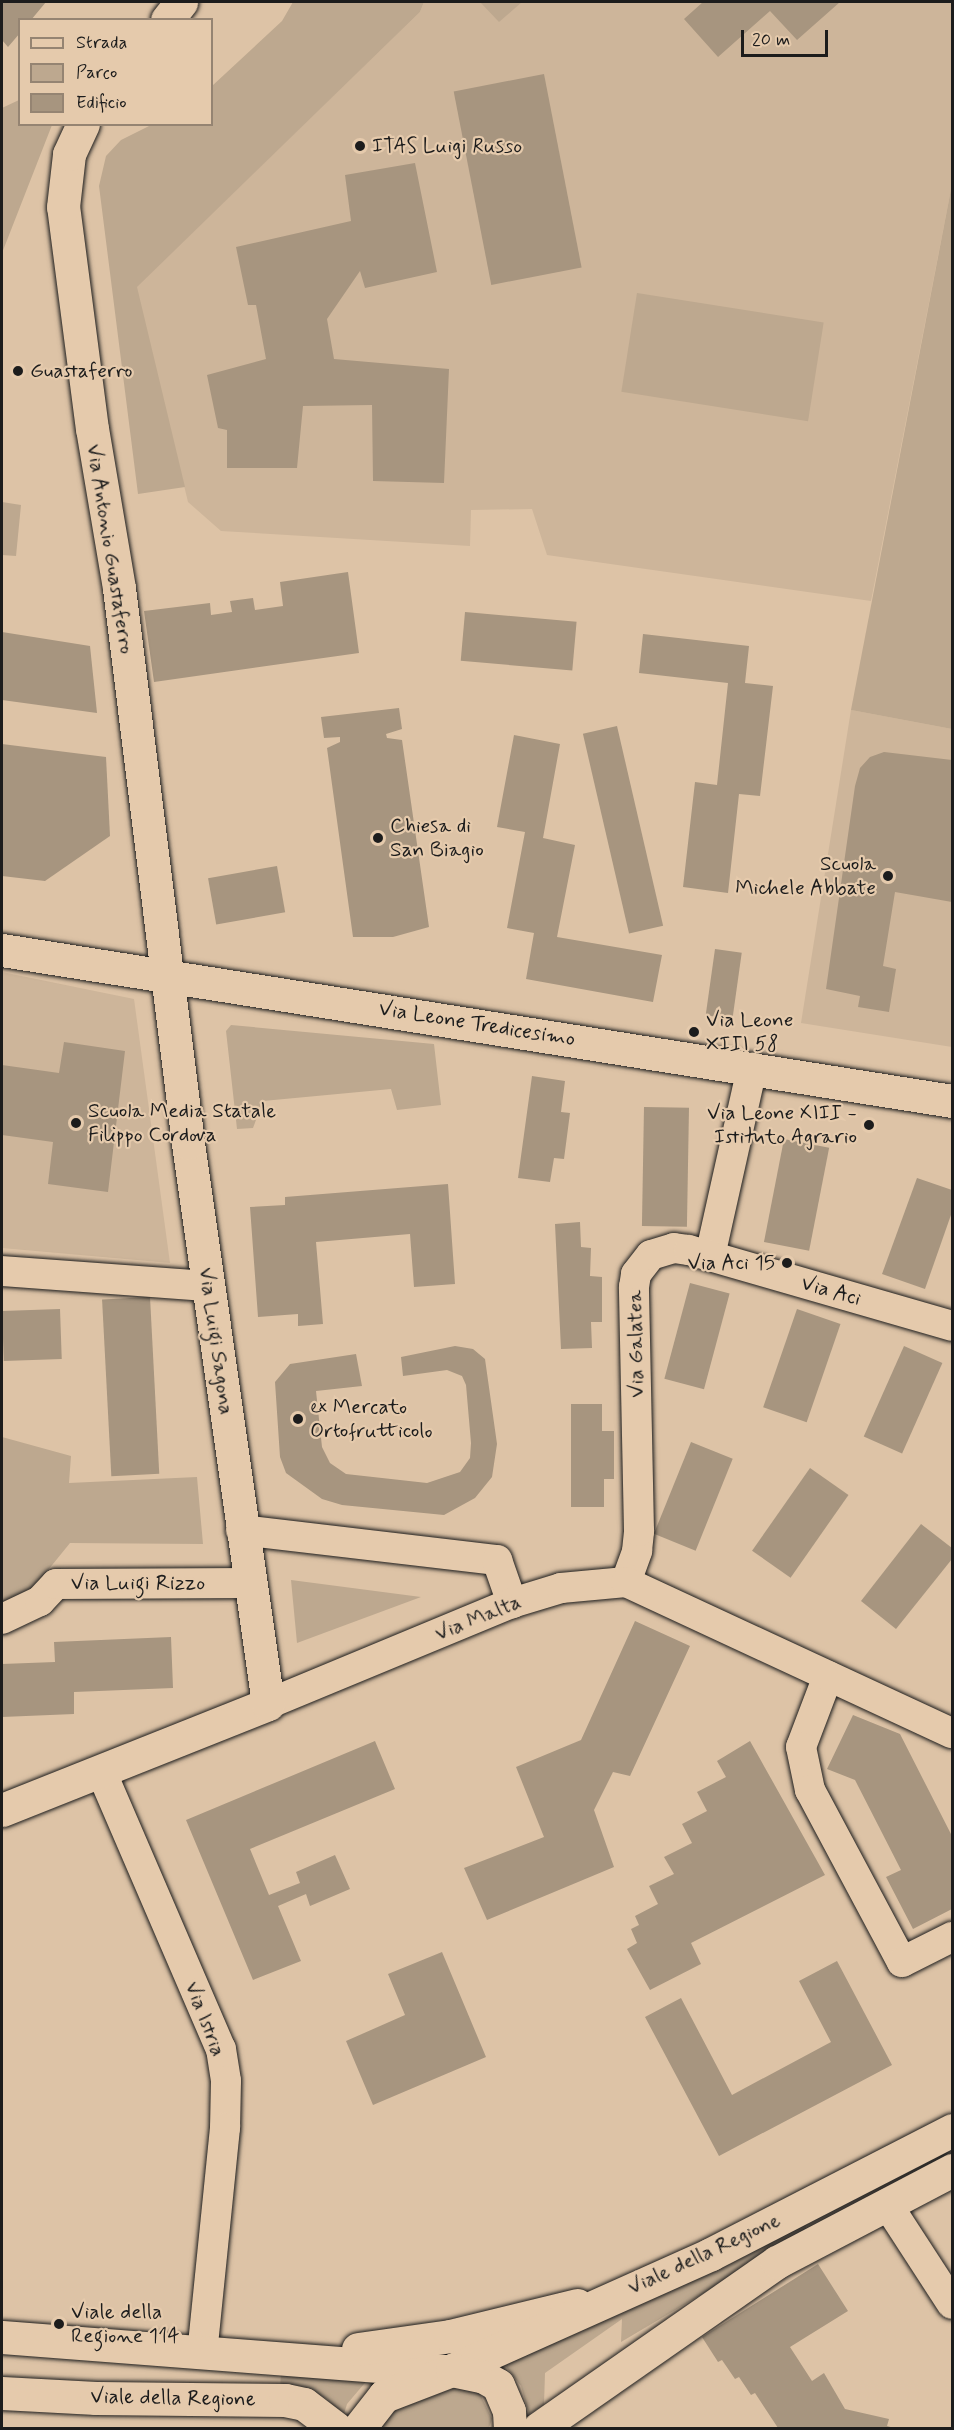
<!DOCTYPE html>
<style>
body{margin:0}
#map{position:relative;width:954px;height:2430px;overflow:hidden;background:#ddc3a6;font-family:Mynerve,sans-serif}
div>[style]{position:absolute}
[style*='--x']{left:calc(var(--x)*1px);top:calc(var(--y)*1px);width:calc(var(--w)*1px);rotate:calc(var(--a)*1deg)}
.built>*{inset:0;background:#cdb59a}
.green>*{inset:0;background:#bda88f;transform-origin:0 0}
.building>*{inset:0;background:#a7957f;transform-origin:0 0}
.roads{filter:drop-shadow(0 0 2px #1c1c1c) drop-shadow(0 0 2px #1c1c1c)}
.street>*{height:30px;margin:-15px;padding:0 15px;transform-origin:15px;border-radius:15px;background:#e5caac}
.secondary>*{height:33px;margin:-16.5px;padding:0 16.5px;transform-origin:16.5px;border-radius:16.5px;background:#e5caac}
.primary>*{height:33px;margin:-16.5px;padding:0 16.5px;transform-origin:16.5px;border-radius:16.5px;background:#e5caac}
.dots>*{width:16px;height:16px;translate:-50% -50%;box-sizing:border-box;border:3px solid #e5caac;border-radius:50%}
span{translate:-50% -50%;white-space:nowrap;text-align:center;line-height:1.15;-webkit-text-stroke:4.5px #e5caac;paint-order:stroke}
.poi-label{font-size:21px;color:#1c1c1c}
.left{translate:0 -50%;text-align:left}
.right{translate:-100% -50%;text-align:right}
.street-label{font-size:21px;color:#1c1c1c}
.frame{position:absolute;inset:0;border:3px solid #1c1c1c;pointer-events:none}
.legend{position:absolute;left:18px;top:18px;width:195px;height:108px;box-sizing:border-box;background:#e5caac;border:2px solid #958472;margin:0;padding:8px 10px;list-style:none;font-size:18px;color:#1c1c1c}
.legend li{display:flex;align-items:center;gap:12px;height:30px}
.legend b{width:30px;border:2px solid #958472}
.scale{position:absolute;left:741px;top:30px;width:87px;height:27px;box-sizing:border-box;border:3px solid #1c1c1c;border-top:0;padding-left:8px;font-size:18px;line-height:21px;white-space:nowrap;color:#1c1c1c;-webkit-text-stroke:4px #e5caac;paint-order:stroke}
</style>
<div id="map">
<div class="built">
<i style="clip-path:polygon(424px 2px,952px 2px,952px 184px,871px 601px,547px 555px,532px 509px,471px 510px,470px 546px,221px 531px,188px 502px,136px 287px,420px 12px)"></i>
<i style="clip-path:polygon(851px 710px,952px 729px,952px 1047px,801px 1023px)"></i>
<i style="clip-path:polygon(2px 972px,134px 999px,170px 1263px,2px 1248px)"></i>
</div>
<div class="green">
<i style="clip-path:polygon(293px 2px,424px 2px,420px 12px,137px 287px,185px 487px,138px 494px,99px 186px,106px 156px,121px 140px,151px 125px,212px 124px,212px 86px,282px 21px)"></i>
<i style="clip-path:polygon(480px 2px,522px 2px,499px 22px)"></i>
<i style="clip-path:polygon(19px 100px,20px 124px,52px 125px,2px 253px,2px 108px)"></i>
<i style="clip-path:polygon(952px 184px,952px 729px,851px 710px)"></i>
<i style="left:637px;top:293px;width:189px;height:100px;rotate:9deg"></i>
<i style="clip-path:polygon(2px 502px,21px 505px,16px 556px,2px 555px)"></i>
<i style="clip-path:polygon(231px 1025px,434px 1044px,441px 1105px,397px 1110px,391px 1089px,263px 1101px,253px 1128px,237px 1129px,226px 1031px)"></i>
<i style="clip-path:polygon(2px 1437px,71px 1456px,69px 1483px,197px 1477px,203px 1544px,70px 1543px,27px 1596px,2px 1605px)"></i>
<i style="clip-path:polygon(291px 1580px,421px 1597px,297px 1643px)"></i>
<i style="clip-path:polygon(805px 2221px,807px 2232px,621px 2342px,622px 2319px,545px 2373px,544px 2405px,529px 2414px,521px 2386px,504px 2364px)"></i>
<i style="clip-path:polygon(281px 2374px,369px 2378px,347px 2404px,343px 2417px,327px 2399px,308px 2390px,280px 2388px)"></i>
<i style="clip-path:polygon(454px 2388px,468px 2388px,480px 2394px,492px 2419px,489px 2428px,379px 2428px,391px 2412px)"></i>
</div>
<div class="building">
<i style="clip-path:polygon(2px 2px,46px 2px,31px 20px,20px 20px,20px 33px,8px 47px,2px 40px)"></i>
<i style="clip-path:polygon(703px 2px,840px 2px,797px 40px,770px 11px,718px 57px,684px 19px)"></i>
<i style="left:544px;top:74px;width:197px;height:92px;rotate:79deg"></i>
<i style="clip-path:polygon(415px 163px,437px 272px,365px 288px,360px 271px,327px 319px,334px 359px,449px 369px,444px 483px,373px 481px,372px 405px,303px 406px,297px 468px,227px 468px,227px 430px,218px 428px,207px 375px,266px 359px,256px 305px,248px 305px,236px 247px,351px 221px,345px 175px)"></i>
<i style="clip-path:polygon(348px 572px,359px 653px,154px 682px,144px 611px,210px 603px,211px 615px,232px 612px,230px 601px,253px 598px,255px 610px,283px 606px,280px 582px)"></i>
<i style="left:465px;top:612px;width:112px;height:49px;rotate:5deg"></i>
<i style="clip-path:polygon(2px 632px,90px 646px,97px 713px,2px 700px)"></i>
<i style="clip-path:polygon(643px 634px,749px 646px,745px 683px,773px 686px,760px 796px,739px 794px,728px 893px,683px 887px,695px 782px,717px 785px,728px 683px,639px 673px)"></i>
<i style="clip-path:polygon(399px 708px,402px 729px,386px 734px,387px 738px,402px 740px,429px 927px,393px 937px,353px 937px,327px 748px,340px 742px,340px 737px,324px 738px,321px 717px)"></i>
<i style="left:617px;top:726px;width:205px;height:35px;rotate:77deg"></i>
<i style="clip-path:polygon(514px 735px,560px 744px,543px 838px,575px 845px,557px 937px,662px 955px,653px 1002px,526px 979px,534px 933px,507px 928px,525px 832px,497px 827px)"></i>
<i style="clip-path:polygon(2px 744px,106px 757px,110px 836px,45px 881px,2px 876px)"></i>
<i style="clip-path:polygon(884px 752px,952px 760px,952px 902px,895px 892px,883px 966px,896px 969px,889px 1012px,858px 1007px,860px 996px,826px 989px,855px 786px,860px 768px,870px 757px)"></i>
<i style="left:277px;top:866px;width:47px;height:70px;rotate:80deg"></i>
<i style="left:715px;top:949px;width:27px;height:67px;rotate:8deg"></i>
<i style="clip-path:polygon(64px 1042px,125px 1051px,108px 1192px,48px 1184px,53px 1142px,2px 1135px,2px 1065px,59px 1073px)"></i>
<i style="clip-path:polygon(532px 1076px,565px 1081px,561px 1112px,570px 1113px,564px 1159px,554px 1158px,550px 1182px,518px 1178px)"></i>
<i style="left:644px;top:1107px;width:45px;height:119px;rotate:1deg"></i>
<i style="left:784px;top:1139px;width:46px;height:105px;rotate:11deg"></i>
<i style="clip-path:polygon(917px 1178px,952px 1190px,952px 1212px,925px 1289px,882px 1274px)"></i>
<i style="clip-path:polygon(448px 1184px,455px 1284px,414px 1287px,410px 1234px,316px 1242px,323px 1324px,298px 1326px,298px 1314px,258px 1317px,250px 1207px,285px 1205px,285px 1197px)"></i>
<i style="clip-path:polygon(580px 1222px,581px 1247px,591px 1248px,590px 1276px,602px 1277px,602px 1322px,591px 1322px,592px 1348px,561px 1349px,555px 1224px)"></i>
<i style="left:690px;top:1283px;width:41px;height:99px;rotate:15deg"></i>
<i style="left:150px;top:1297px;width:177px;height:48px;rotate:87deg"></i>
<i style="left:60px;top:1309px;width:50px;height:58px;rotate:88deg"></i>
<i style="left:797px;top:1309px;width:46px;height:104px;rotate:19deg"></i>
<i style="clip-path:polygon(455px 1346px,473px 1349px,485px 1359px,497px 1444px,492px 1477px,475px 1498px,444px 1515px,342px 1505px,322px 1499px,286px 1473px,280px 1457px,275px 1382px,290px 1364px,356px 1354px,362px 1386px,316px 1391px,322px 1447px,330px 1463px,346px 1474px,427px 1483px,460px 1472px,470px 1458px,471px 1443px,466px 1385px,462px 1376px,447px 1370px,403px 1376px,401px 1357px)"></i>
<i style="left:904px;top:1346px;width:42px;height:99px;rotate:24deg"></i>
<i style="clip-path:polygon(571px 1404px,602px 1404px,602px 1431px,614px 1431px,614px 1479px,604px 1479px,604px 1507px,571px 1507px)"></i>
<i style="left:691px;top:1442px;width:45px;height:99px;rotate:22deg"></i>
<i style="left:810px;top:1468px;width:47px;height:101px;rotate:35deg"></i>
<i style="clip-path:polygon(921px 1524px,952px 1548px,952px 1559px,896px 1629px,861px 1601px)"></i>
<i style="clip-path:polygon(635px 1621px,690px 1646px,630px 1776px,613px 1772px,594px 1810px,614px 1867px,487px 1920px,464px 1868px,544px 1837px,516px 1767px,581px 1740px)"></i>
<i style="clip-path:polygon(171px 1637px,173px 1688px,74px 1692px,74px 1714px,2px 1717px,2px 1664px,55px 1662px,54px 1642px)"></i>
<i style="clip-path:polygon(853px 1715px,900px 1734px,952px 1836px,952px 1909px,913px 1929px,886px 1877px,901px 1870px,855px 1780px,827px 1769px)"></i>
<i style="clip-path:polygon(375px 1741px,395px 1789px,250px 1849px,269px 1895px,300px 1883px,296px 1872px,335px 1855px,350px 1889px,310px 1906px,306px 1894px,278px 1906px,301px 1961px,253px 1980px,186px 1820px)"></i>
<i style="clip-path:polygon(750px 1741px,825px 1875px,691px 1943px,701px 1964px,650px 1990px,627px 1949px,637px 1943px,631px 1929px,639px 1925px,635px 1916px,658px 1904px,649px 1886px,674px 1874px,664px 1857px,692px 1843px,682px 1824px,707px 1811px,697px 1792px,726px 1777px,717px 1761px)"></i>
<i style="clip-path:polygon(442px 1952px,486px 2057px,373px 2105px,346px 2041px,405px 2015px,388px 1974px)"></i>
<i style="clip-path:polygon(837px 1961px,892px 2065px,719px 2156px,645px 2017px,681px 1998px,732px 2095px,831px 2042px,799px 1981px)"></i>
<i style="clip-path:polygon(818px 2264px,848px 2311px,790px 2347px,812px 2381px,824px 2373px,845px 2409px,889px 2419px,887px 2426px,894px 2428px,778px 2428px,755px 2393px,751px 2395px,739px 2377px,735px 2379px,722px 2360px,718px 2362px,702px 2337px)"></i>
</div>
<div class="roads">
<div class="street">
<i style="--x:710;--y:1256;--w:193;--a:-77.4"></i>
<i style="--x:2;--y:1271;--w:207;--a:4.2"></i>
<i style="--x:241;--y:1530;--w:258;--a:6.7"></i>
<i style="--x:497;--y:1560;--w:46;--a:70.8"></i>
<i style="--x:626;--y:1582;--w:33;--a:-70"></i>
<i style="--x:637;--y:1551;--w:20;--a:-84"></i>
<i style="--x:639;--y:1531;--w:244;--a:-91.2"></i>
<i style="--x:634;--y:1287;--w:13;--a:-81"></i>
<i style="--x:636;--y:1274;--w:24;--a:-52"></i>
<i style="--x:651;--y:1255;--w:24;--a:-17"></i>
<i style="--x:674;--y:1248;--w:15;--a:8"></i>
<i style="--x:689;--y:1250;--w:274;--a:16.1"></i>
<i style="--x:2;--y:1619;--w:42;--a:-25.3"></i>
<i style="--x:40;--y:1601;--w:23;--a:-47"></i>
<i style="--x:56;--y:1584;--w:193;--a:-0.3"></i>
<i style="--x:828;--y:1676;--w:76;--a:110.8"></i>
<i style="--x:801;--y:1747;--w:44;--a:78.2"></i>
<i style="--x:810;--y:1790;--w:195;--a:61.9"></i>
<i style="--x:902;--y:1962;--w:56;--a:-26.6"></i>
<i style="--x:268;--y:1704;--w:264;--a:-22.5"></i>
<i style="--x:512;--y:1603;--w:51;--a:-17"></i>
<i style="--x:561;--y:1588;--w:65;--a:-5.3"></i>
<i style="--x:626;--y:1582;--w:359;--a:24.9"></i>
<i style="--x:101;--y:1771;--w:303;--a:66.7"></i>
<i style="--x:221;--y:2049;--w:32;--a:81"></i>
<i style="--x:226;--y:2081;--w:47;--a:91.2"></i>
<i style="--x:225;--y:2128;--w:227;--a:95.8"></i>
<i style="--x:887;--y:2204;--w:119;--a:57"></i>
</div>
<div class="secondary">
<i style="--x:167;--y:20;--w:23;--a:-52"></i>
<i style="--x:2;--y:950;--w:962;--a:9.03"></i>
<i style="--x:2;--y:1810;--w:286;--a:-21.7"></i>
<i style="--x:268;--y:1704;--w:567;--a:-98.12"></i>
<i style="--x:188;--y:1143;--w:559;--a:-97.09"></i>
<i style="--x:119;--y:588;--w:161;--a:-99.6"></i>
<i style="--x:92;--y:429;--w:224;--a:-97.4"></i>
<i style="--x:63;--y:207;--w:53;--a:-83.5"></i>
<i style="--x:69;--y:154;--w:33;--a:-65"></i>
<i style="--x:2;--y:2337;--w:443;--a:4.4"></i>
<i style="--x:358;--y:2349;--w:93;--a:-8"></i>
<i style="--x:450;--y:2336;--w:131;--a:-13.7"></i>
<i style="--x:2;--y:2393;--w:94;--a:3"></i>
<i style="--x:96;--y:2398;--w:189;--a:0.6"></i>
<i style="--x:285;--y:2400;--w:19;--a:12"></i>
<i style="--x:304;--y:2404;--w:40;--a:37"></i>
</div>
<div class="primary">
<i style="--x:452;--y:2370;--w:284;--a:-24.1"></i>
<i style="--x:711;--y:2254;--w:271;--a:-27.2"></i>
<i style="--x:359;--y:2428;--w:41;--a:-52"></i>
<i style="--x:384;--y:2396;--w:73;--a:-20.9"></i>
<i style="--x:452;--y:2370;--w:33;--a:12"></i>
<i style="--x:484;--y:2377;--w:16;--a:30"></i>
<i style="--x:498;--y:2385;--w:28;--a:67"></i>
<i style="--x:509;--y:2411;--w:17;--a:87"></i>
<i style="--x:539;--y:2428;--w:290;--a:-34.9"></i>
<i style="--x:777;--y:2262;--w:198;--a:-27.7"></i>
</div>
</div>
<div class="dots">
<i style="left:360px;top:146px;background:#1c1c1c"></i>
<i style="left:18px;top:371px;background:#1c1c1c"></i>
<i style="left:378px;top:838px;background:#1c1c1c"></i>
<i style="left:888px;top:876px;background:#1c1c1c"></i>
<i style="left:694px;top:1032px;background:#1c1c1c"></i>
<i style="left:76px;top:1123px;background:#1c1c1c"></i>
<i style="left:869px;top:1125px;background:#1c1c1c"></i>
<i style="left:787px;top:1263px;background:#1c1c1c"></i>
<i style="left:298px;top:1419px;background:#1c1c1c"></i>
<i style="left:59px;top:2324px;background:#1c1c1c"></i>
</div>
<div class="poi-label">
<span class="left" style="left:372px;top:146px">ITAS Luigi Russo</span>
<span class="left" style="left:30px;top:371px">Guastaferro</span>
<span class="left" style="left:390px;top:838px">Chiesa di<br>San Biagio</span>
<span class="right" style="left:876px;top:876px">Scuola<br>Michele Abbate</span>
<span class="left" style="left:706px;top:1032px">Via Leone<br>XIII 58</span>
<span class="left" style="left:88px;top:1123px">Scuola Media Statale<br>Filippo Cordova</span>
<span class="right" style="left:857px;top:1125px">Via Leone XIII -<br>Istituto Agrario</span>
<span class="right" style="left:775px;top:1263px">Via Aci 15</span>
<span class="left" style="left:310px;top:1419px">ex Mercato<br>Ortofrutticolo</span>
<span class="left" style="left:71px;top:2324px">Viale della<br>Regione 114</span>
</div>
<div class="street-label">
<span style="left:110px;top:549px;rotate:81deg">Via Antonio Guastaferro</span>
<span style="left:477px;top:1024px;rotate:9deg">Via Leone Tredicesimo</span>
<span style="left:831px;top:1291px;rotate:16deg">Via Aci</span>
<span style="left:216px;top:1341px;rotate:82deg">Via Luigi Sagona</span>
<span style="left:636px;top:1344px;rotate:-91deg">Via Galatea</span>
<span style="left:138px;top:1583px">Via Luigi Rizzo</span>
<span style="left:478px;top:1618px;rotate:-22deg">Via Malta</span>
<span style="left:205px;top:2019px;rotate:69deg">Via Istria</span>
<span style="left:704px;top:2254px;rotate:-25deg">Viale della Regione</span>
<span style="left:173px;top:2398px;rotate:1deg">Viale della Regione</span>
</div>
<div class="frame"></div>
<ul class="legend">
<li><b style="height:8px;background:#e5caac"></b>Strada</li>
<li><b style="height:16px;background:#bda88f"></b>Parco</li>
<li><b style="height:16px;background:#a7957f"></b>Edificio</li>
</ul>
<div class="scale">20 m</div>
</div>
